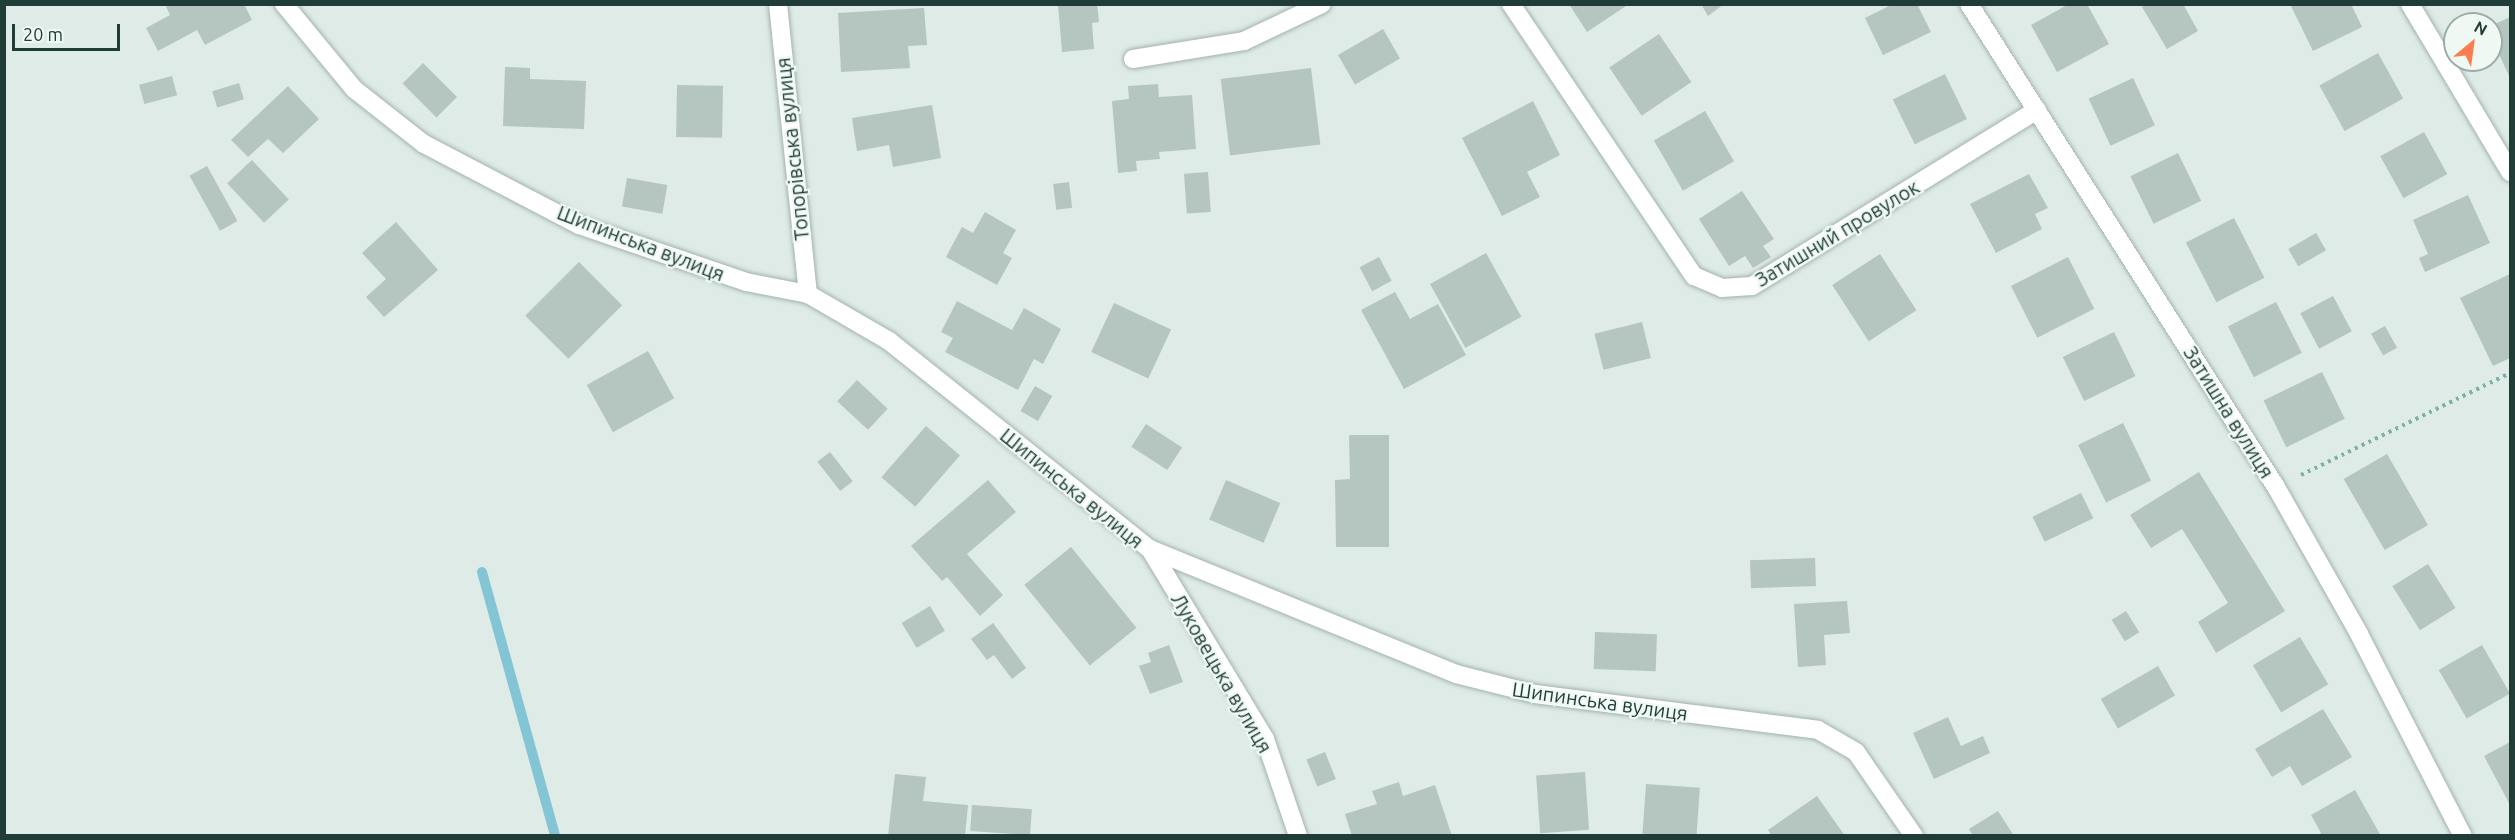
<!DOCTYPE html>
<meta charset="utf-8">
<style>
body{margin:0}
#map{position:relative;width:2515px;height:840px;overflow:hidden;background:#dfebe6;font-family:Ubuntu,sans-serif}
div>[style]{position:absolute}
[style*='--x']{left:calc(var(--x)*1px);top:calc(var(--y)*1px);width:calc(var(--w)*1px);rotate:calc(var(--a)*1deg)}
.stream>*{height:10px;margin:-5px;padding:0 5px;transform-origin:5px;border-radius:5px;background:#83c5d4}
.building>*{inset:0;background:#b4c6bf;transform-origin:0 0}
.path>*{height:4px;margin-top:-2px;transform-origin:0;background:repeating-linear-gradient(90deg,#7db1a3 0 3px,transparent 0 7.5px)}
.roads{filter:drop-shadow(0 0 2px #a2b3ae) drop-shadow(0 0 2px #a2b3ae)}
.service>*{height:18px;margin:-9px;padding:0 9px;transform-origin:9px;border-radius:9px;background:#fff}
.minor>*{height:18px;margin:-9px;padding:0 9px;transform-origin:9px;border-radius:9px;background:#fff}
span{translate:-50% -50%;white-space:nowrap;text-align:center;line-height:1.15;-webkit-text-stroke:4.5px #f0f8f4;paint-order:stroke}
.street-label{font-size:20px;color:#1f3c36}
.frame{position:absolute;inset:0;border:6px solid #1f3c36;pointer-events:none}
.north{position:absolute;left:2443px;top:12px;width:60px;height:60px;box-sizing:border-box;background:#f0f8f4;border:2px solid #9cada8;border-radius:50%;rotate:29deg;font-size:16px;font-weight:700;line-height:24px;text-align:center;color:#1f3c36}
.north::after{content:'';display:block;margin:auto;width:21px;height:27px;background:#fa7e4e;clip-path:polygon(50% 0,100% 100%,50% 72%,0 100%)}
.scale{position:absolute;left:12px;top:24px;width:108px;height:27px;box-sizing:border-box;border:3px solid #1f3c36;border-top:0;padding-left:8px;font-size:18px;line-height:21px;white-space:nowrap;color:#1f3c36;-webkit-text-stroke:4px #f0f8f4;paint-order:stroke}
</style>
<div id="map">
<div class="stream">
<i style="--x:482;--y:572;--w:274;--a:74.5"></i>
</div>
<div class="building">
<i style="clip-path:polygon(165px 4px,244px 4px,252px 20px,205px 45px,197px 30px,158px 51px,146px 28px,170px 15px)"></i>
<i style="clip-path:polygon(1058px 4px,1097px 4px,1099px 22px,1092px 23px,1094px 49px,1062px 52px)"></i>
<i style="clip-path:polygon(1569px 4px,1629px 4px,1587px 32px)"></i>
<i style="clip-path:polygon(1701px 4px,1724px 4px,1708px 16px)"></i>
<i style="clip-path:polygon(1893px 4px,1917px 4px,1931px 32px,1883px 55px,1865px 18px)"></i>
<i style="clip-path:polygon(2069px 4px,2087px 4px,2109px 44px,2057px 72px,2031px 25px)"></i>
<i style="clip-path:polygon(2147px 4px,2183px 4px,2198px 31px,2167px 49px,2142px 7px)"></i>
<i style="clip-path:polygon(2290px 4px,2351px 4px,2362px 27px,2313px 51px)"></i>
<i style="clip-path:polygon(924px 8px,927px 45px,908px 46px,910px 68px,841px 72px,838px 13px)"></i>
<i style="clip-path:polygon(2510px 17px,2510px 78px,2491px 37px,2491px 26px)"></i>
<i style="left:1383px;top:29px;width:34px;height:52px;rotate:60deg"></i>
<i style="left:1659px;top:34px;width:58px;height:60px;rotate:56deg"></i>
<i style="left:2378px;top:53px;width:52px;height:67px;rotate:61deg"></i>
<i style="left:423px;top:63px;width:48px;height:29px;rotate:45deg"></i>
<i style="clip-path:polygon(505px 67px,530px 68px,530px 79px,586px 81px,584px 129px,503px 126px)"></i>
<i style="left:1311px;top:68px;width:77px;height:91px;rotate:83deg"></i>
<i style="left:1945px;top:74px;width:50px;height:58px;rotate:64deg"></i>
<i style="left:172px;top:76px;width:20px;height:34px;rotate:75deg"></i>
<i style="left:2133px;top:78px;width:52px;height:49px;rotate:65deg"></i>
<i style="left:239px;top:83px;width:17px;height:28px;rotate:73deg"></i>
<i style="clip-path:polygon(1158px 84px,1159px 97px,1192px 95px,1196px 149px,1159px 152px,1160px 159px,1136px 161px,1137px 171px,1118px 173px,1112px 101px,1129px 99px,1128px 86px)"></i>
<i style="left:677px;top:85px;width:46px;height:52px;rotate:1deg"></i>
<i style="clip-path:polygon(288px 86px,319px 119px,283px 153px,268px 139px,248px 157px,231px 140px)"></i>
<i style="clip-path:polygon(1533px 101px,1560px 155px,1527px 172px,1540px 197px,1502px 216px,1462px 138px)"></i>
<i style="clip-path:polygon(932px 105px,941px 158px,893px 167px,889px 145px,857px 151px,852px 118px)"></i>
<i style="left:1705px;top:111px;width:58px;height:59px;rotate:60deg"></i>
<i style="left:2424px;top:132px;width:48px;height:50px;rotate:61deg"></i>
<i style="left:2178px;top:153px;width:53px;height:53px;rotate:64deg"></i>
<i style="left:252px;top:160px;width:54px;height:34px;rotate:47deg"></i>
<i style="left:207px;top:166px;width:63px;height:20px;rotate:61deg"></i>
<i style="left:1208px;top:172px;width:40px;height:24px;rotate:86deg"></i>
<i style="clip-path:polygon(2029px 174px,2048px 208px,2035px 214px,2042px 229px,1996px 253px,1970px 204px)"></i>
<i style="left:627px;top:178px;width:41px;height:29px;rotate:10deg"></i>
<i style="left:1069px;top:182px;width:26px;height:16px;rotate:83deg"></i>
<i style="clip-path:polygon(1742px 191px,1774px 239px,1763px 246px,1771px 257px,1753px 268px,1745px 256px,1729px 266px,1699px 219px)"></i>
<i style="clip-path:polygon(2468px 195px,2490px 243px,2425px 272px,2419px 258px,2428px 254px,2413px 220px)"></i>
<i style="clip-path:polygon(985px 212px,1016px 230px,1003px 253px,1012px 258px,997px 285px,946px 257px,962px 227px,973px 233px)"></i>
<i style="left:2234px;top:218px;width:67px;height:54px;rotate:63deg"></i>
<i style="clip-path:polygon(396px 222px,438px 270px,384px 317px,366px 297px,386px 279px,362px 253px)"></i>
<i style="left:2316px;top:233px;width:20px;height:32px;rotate:60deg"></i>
<i style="left:1486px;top:253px;width:73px;height:64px;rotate:61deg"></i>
<i style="left:1880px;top:254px;width:67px;height:57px;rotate:57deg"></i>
<i style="left:1379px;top:257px;width:27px;height:22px;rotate:62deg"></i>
<i style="left:2068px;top:257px;width:58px;height:64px;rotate:63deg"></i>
<i style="left:579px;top:262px;width:61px;height:76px;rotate:45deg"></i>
<i style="clip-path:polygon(2510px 274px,2510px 358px,2493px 366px,2460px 298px)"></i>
<i style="clip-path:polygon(1395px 292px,1410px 319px,1438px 304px,1466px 355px,1404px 389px,1361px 310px)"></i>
<i style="left:2333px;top:296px;width:40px;height:37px;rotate:62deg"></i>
<i style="clip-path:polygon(957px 301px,1012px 330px,1024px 308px,1061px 329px,1043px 364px,1034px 359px,1018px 390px,945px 352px,953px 338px,941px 332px)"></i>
<i style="left:2276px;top:302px;width:57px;height:54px;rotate:63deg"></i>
<i style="left:1114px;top:303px;width:63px;height:54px;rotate:25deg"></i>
<i style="left:1642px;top:322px;width:37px;height:49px;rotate:76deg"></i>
<i style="left:2385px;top:326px;width:25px;height:16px;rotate:61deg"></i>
<i style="left:2114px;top:332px;width:49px;height:57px;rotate:64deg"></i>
<i style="left:648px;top:351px;width:54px;height:70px;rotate:61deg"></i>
<i style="left:2322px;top:372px;width:52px;height:65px;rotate:64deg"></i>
<i style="left:857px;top:380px;width:42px;height:29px;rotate:43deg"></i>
<i style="left:1035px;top:386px;width:20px;height:29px;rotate:30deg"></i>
<i style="left:2123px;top:423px;width:64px;height:50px;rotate:64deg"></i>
<i style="left:1146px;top:424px;width:43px;height:27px;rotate:33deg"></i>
<i style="left:926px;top:426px;width:45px;height:68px;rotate:41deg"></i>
<i style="clip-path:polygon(1349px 435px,1389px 435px,1389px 547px,1336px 547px,1335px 480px,1350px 479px)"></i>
<i style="left:830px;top:452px;width:37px;height:16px;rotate:52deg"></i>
<i style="left:2387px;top:454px;width:82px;height:50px;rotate:60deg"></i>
<i style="clip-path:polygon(2199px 472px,2285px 611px,2216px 653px,2198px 622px,2228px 603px,2204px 564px,2182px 529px,2151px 548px,2130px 515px)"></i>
<i style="clip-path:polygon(988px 480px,1016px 512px,967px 554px,1003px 595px,980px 616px,947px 577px,942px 581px,911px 546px)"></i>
<i style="left:1226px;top:480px;width:59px;height:43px;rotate:23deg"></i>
<i style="left:2081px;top:493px;width:28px;height:54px;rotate:64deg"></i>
<i style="left:1071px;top:547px;width:104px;height:60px;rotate:51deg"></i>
<i style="left:1815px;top:558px;width:28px;height:65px;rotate:88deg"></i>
<i style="left:2428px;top:564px;width:52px;height:42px;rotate:58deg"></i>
<i style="clip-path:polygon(1847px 601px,1850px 633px,1824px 635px,1826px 665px,1798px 667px,1794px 604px)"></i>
<i style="left:930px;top:606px;width:29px;height:33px;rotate:59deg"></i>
<i style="left:2126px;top:611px;width:25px;height:17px;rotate:58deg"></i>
<i style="clip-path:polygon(993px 623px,1026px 668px,1012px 679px,994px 655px,987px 660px,971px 639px)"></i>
<i style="left:1595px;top:632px;width:62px;height:37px;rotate:2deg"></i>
<i style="left:2300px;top:637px;width:55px;height:55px;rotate:59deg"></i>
<i style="clip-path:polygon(1169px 645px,1183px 682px,1150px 694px,1139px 666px,1151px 662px,1148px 653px)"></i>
<i style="left:2482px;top:645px;width:56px;height:50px;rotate:60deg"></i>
<i style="left:2158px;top:666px;width:34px;height:66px;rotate:60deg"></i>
<i style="clip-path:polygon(2323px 709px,2352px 757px,2302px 786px,2290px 766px,2272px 777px,2255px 749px)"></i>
<i style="clip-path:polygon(1948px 717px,1961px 746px,1983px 736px,1990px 753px,1934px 779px,1913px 733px)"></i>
<i style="clip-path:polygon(2510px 742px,2510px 805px,2484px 756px)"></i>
<i style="left:1325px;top:752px;width:29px;height:20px;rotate:68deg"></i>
<i style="left:1585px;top:772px;width:58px;height:49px;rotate:86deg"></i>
<i style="clip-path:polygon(895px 774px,926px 777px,923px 801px,968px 805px,965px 836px,888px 836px)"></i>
<i style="clip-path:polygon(1399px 782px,1403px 796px,1435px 785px,1452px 836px,1352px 836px,1345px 814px,1377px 804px,1372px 791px)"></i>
<i style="left:1646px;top:784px;width:54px;height:52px;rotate:4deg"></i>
<i style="clip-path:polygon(2355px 790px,2381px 836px,2317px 836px,2321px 833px,2311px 815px)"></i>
<i style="clip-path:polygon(1817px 796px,1845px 836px,1772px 836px,1768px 830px)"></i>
<i style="left:972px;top:805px;width:60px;height:26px;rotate:4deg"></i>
<i style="clip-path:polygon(1998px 811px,2014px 836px,1973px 836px,1969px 829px)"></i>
</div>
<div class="path">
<i style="--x:2301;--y:475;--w:233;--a:-26"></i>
</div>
<div class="roads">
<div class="service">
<i style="--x:1133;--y:59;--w:112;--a:-9.2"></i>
<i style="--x:1244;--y:41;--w:86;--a:-25.4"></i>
</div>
<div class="minor">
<i style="--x:284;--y:4;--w:110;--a:50.5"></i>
<i style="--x:354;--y:89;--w:89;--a:38.2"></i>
<i style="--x:424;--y:144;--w:175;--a:27.6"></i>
<i style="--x:579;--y:225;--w:176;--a:18.8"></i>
<i style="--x:746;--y:282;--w:63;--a:11"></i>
<i style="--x:808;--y:294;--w:94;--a:30.1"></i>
<i style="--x:889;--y:341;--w:334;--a:38.6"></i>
<i style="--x:1150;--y:549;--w:331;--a:22.2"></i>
<i style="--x:1456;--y:674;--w:81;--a:14.2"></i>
<i style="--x:1535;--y:694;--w:285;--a:7.2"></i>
<i style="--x:1818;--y:730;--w:44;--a:30.1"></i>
<i style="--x:1856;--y:752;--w:102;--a:55.4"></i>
<i style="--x:778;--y:4;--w:292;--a:84.1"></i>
<i style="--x:1511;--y:4;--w:328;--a:56.1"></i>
<i style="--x:1694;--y:276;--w:30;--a:23"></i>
<i style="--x:1722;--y:288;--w:30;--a:-4"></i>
<i style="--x:1752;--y:286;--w:335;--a:-31.7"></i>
<i style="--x:1969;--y:4;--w:572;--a:57.56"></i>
<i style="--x:2276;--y:487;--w:169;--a:60.5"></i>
<i style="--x:2359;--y:634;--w:227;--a:62.8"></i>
<i style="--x:2410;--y:4;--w:196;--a:59.2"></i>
<i style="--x:1150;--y:549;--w:222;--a:58.8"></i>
<i style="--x:1265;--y:739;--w:102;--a:71.2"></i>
</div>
</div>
<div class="street-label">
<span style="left:792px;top:149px;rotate:-96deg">Топорівська вулиця</span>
<span style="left:1837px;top:233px;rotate:-31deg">Затишний провулок</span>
<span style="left:641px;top:243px;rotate:21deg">Шипинська вулиця</span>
<span style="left:2229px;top:412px;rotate:58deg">Затишна вулиця</span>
<span style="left:1072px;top:488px;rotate:39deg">Шипинська вулиця</span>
<span style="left:1222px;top:673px;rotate:60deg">Луковецька вулиця</span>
<span style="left:1600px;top:701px;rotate:8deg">Шипинська вулиця</span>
</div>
<div class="frame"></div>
<div class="north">N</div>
<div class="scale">20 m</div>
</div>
